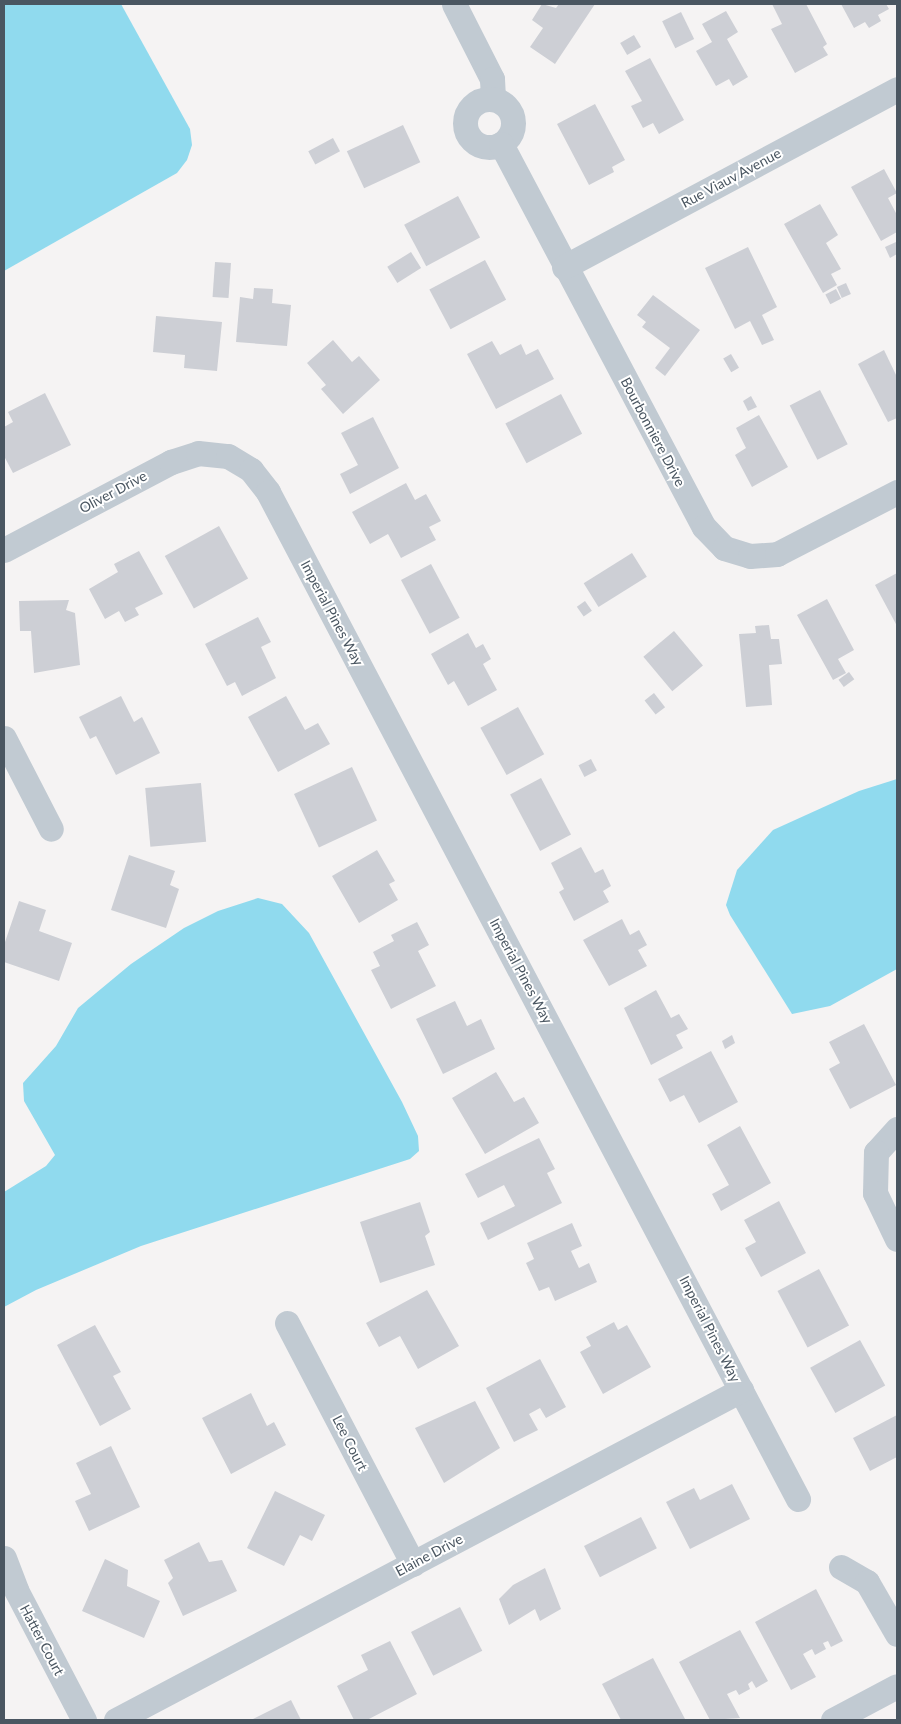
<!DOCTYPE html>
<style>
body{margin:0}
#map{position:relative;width:901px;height:1724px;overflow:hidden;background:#f5f3f3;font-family:Lato,sans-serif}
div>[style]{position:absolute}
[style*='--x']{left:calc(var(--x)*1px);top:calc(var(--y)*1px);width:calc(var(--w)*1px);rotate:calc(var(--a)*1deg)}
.water>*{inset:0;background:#90daee}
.building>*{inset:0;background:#cdcfd5;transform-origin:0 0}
.minor>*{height:25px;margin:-12.5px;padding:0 12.5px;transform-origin:12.5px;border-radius:12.5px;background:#c1cad2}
.minor>.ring{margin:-12.5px;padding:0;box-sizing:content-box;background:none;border:25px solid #c1cad2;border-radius:50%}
span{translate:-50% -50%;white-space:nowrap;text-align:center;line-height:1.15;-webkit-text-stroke:4px #fff;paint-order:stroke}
.street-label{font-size:14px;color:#4a5661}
.frame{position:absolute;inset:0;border:5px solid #4a5661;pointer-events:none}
</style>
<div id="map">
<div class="water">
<i style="clip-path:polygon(4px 4px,121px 4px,190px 129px,192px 145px,187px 160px,177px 173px,4px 271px)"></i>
<i style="clip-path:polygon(897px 779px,897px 969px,830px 1006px,792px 1014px,730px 915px,726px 905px,737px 870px,773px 830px,859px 791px)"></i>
<i style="clip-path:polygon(258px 898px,282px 904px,309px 933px,402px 1102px,418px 1136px,419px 1151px,410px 1159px,141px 1246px,36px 1290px,4px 1307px,4px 1192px,46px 1166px,55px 1155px,24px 1101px,23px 1083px,56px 1046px,78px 1008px,131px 964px,184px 928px,218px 911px)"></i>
</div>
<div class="building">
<i style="clip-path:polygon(542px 4px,556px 8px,559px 4px,595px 4px,555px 64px,530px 47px,543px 28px,532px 20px)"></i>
<i style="clip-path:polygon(772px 4px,806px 4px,827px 44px,823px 47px,828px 55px,795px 73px,771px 29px,782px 24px)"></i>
<i style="clip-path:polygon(841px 4px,886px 4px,889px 9px,878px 15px,881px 21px,869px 28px,865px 22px,854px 28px)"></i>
<i style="clip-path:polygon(726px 11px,738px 32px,727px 39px,748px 77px,733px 86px,729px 79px,716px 86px,696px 51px,712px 42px,702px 24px)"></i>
<i style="left:681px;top:12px;width:30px;height:21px;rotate:64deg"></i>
<i style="left:634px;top:35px;width:14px;height:16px;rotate:60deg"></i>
<i style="clip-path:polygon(650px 58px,684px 120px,659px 134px,653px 123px,643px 128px,631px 106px,642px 101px,625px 71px)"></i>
<i style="clip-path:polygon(595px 104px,625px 160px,612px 167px,614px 172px,589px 185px,557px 124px)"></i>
<i style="left:403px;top:125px;width:41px;height:62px;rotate:65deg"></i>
<i style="left:333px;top:138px;width:15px;height:28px;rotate:62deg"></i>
<i style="clip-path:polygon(884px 169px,897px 193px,888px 198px,897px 215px,897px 232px,881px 241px,851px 187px)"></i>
<i style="left:458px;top:196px;width:47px;height:61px;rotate:62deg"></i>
<i style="clip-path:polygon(820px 204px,838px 235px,826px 243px,841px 269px,831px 274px,837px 285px,823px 293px,784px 224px)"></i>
<i style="clip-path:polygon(896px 242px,897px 254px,890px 258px,885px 247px)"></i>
<i style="clip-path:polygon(748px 247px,777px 307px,762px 315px,774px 340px,762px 345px,750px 321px,735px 329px,705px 268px)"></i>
<i style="left:411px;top:252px;width:19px;height:28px;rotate:58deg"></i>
<i style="left:485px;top:260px;width:45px;height:63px;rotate:62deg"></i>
<i style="left:215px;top:262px;width:16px;height:35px;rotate:4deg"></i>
<i style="left:846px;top:283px;width:12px;height:10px;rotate:66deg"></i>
<i style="clip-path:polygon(254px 288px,273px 289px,272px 303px,291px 305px,287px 346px,236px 342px,240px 297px,253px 299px)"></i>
<i style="left:836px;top:289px;width:11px;height:12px;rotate:63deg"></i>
<i style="clip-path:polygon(653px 295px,700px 330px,665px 376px,655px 368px,670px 348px,642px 327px,646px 322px,637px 315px)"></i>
<i style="clip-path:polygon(156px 316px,222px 322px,217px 371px,184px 368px,185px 355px,153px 352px)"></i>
<i style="clip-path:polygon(333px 340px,352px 362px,359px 356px,380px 380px,343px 414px,321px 389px,326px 385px,307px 363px)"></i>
<i style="clip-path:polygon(492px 341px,500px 355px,521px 344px,526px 355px,538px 349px,554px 379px,496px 409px,467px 354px)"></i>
<i style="clip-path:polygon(884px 350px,897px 377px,897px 418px,888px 422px,858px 364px)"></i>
<i style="left:731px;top:354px;width:16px;height:9px;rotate:60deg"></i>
<i style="left:820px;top:390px;width:61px;height:34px;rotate:63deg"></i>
<i style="clip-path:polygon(45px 393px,71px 445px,13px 473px,4px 456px,4px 427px,13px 422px,8px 412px)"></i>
<i style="left:561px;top:394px;width:45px;height:63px;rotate:62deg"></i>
<i style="clip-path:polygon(751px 396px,757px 407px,748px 411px,743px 401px)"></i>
<i style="clip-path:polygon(759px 415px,788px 467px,752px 487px,735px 455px,746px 448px,736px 428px)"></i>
<i style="clip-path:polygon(373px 417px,399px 468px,350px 494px,340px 474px,358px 465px,341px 433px)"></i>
<i style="clip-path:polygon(406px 483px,415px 500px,426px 494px,441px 521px,429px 527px,436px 540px,401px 558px,388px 534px,370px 544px,352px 512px)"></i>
<i style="left:219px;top:526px;width:60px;height:62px;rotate:61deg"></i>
<i style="clip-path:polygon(139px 551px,163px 594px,135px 608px,139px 615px,125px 622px,119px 611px,105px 619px,89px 589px,118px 572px,114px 564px)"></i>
<i style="left:632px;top:553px;width:28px;height:57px;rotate:58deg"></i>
<i style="left:431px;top:564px;width:61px;height:34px;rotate:62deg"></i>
<i style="clip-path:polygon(897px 573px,897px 626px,875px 585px)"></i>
<i style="clip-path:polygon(827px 599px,854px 650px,838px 659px,846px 673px,833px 680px,797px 615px)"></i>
<i style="clip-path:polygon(69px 600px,66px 610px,75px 613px,80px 665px,34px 673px,31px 631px,20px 631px,19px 601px)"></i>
<i style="left:585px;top:601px;width:12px;height:10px;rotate:55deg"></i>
<i style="clip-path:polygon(258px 617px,271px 642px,261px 647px,276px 678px,242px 696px,235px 682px,227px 686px,205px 644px)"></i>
<i style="clip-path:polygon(769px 625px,771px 639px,779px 639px,782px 664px,769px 665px,772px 705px,746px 707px,739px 634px,756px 633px,755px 626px)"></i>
<i style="left:674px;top:631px;width:45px;height:40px;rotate:50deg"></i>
<i style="clip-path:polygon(468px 633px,476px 648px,483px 644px,491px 659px,483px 664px,497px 690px,468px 706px,454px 681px,448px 685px,431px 654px)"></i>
<i style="left:849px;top:672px;width:9px;height:13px;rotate:54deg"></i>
<i style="left:654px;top:693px;width:18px;height:12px;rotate:52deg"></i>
<i style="clip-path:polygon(121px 696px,134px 722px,142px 717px,160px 753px,116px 775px,96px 736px,90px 739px,79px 717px)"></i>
<i style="clip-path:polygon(286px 696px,305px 730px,318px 723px,330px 744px,278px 772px,248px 717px)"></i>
<i style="left:518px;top:707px;width:54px;height:43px;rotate:61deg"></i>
<i style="left:591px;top:759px;width:13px;height:14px;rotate:63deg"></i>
<i style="left:352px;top:767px;width:59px;height:64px;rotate:65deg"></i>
<i style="left:541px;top:778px;width:64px;height:35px;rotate:62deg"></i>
<i style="left:201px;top:783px;width:59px;height:56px;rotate:85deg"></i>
<i style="clip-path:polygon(581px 847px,595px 873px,603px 869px,611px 886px,603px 891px,609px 902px,574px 921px,559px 892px,564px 889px,551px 863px)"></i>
<i style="clip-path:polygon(377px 850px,395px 881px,389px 884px,398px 900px,359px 923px,332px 876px)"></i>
<i style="clip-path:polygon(129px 855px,175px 871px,170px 885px,179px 889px,166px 928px,111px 910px)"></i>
<i style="clip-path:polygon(19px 901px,46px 910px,39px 931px,72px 943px,59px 981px,4px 962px,4px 945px)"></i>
<i style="clip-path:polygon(622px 919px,630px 935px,639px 930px,647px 945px,638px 950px,647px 966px,609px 986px,583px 940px)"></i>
<i style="clip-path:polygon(417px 922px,429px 945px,418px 951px,436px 986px,391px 1009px,371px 970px,380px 966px,373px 952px,394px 941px,391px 935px)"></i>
<i style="clip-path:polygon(656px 990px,671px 1018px,679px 1014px,688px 1029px,676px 1035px,683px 1048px,651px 1065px,624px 1008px)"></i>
<i style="clip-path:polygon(455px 1001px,467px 1026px,481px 1019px,495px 1049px,443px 1074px,416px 1019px)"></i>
<i style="clip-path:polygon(864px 1024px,896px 1085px,850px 1109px,829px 1069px,840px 1063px,829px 1042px)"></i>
<i style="clip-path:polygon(732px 1035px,735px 1043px,725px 1049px,722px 1041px)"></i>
<i style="clip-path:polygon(711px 1051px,738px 1102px,699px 1123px,684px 1095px,670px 1102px,658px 1079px)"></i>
<i style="clip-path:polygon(496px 1072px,514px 1102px,524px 1097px,539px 1123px,485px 1154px,452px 1098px)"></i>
<i style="clip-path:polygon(740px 1126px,771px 1183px,721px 1211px,712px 1194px,729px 1185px,707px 1145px)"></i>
<i style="clip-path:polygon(539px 1138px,555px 1169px,547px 1173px,562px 1203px,488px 1240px,480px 1223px,515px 1206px,504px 1185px,478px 1198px,465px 1174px)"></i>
<i style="clip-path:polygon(779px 1201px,806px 1253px,761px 1277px,745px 1248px,756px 1242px,744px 1220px)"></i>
<i style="clip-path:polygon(420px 1202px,430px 1232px,425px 1236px,435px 1265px,380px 1283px,360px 1222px)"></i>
<i style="clip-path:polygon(572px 1223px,582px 1246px,571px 1251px,579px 1268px,589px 1263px,597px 1282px,555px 1301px,549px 1287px,539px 1291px,526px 1263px,534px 1259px,527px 1243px)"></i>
<i style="left:819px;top:1269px;width:64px;height:47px;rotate:62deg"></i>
<i style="clip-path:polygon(427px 1290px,459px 1346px,418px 1369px,400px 1336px,379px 1347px,366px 1323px)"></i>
<i style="clip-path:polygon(614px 1322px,618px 1330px,627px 1325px,651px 1367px,603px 1394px,580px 1352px,591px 1346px,586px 1337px)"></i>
<i style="clip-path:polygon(95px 1325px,121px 1372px,113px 1376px,131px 1409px,100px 1426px,57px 1345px)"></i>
<i style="left:860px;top:1340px;width:52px;height:57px;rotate:61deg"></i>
<i style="clip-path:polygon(540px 1359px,566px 1407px,546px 1418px,540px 1408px,529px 1414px,538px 1430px,514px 1442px,486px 1388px)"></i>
<i style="clip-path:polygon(251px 1393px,267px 1426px,274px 1422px,286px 1445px,231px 1474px,202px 1418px)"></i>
<i style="clip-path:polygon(475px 1401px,500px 1448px,444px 1483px,415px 1428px)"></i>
<i style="clip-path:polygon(897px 1415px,897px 1457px,870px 1471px,853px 1438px)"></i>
<i style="clip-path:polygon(111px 1446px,140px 1507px,89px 1531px,75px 1501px,91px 1494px,76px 1463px)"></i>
<i style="clip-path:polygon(732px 1484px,750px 1519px,690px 1549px,666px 1502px,694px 1488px,700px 1500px)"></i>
<i style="clip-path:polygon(275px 1491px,325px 1515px,312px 1541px,300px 1535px,284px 1566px,247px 1548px)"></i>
<i style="left:641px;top:1517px;width:35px;height:64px;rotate:63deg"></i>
<i style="clip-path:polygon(199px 1542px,209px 1562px,222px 1560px,237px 1591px,183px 1616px,168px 1583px,173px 1578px,164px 1560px)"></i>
<i style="clip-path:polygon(105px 1559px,128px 1570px,127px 1586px,160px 1601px,144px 1638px,82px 1611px)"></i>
<i style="clip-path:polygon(545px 1568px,561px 1609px,540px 1621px,535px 1609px,509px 1625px,499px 1599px,513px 1585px)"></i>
<i style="clip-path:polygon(816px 1589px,843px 1641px,831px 1647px,828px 1641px,823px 1643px,826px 1649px,815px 1655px,812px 1649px,803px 1654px,816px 1677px,791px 1690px,755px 1622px)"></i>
<i style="left:460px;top:1607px;width:49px;height:55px;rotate:63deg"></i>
<i style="clip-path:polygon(740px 1630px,768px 1681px,756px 1688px,752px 1681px,748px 1684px,750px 1689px,739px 1695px,736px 1690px,727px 1694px,740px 1718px,710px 1720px,679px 1662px)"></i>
<i style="clip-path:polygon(390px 1641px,417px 1694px,367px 1720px,354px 1720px,337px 1686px,368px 1670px,361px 1655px)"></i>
<i style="clip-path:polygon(653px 1658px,685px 1719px,621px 1720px,602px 1684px)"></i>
<i style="clip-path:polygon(291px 1700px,301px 1720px,251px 1720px)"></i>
</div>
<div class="minor">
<i style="--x:454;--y:4;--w:84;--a:63.1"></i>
<i style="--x:492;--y:79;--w:20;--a:87"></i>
<i class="ring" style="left:465px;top:99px;width:23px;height:23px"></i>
<i style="--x:501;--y:144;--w:433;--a:62.1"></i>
<i style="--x:704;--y:527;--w:29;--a:46"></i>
<i style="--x:724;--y:548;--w:27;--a:17"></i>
<i style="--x:750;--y:556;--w:27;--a:-4"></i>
<i style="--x:777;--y:554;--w:135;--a:-27.3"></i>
<i style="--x:564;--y:267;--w:378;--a:-28.1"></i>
<i style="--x:4;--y:550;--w:189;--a:-27.8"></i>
<i style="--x:171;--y:462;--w:28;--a:-18"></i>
<i style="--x:198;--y:453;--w:30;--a:6"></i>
<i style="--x:228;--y:456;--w:27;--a:31"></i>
<i style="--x:251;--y:470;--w:28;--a:52"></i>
<i style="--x:268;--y:492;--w:1138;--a:62.24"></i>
<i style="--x:4;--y:738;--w:102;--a:62.7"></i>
<i style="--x:897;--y:1129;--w:31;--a:132"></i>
<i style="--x:876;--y:1152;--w:41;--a:91.4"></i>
<i style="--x:875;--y:1193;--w:51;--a:64.4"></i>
<i style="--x:287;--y:1323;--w:272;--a:62.4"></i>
<i style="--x:4;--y:1558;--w:34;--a:69"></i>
<i style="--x:16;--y:1590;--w:147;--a:62.4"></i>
<i style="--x:841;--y:1567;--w:30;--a:30"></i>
<i style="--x:867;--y:1582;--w:60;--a:60"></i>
<i style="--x:116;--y:1720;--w:707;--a:-27.83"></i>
<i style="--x:833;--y:1720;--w:72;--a:-28"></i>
</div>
<div class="street-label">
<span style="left:731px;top:178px;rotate:-28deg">Rue Viauv Avenue</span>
<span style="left:653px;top:432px;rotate:62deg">Bourbonniere Drive</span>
<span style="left:113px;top:492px;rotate:-28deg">Oliver Drive</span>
<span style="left:332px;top:613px;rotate:62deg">Imperial Pines Way</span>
<span style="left:521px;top:971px;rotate:62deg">Imperial Pines Way</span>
<span style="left:710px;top:1329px;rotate:63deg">Imperial Pines Way</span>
<span style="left:350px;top:1443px;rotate:63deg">Lee Court</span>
<span style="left:429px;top:1555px;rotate:-28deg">Elaine Drive</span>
<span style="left:42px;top:1640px;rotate:62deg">Hatter Court</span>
</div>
<div class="frame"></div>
</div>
